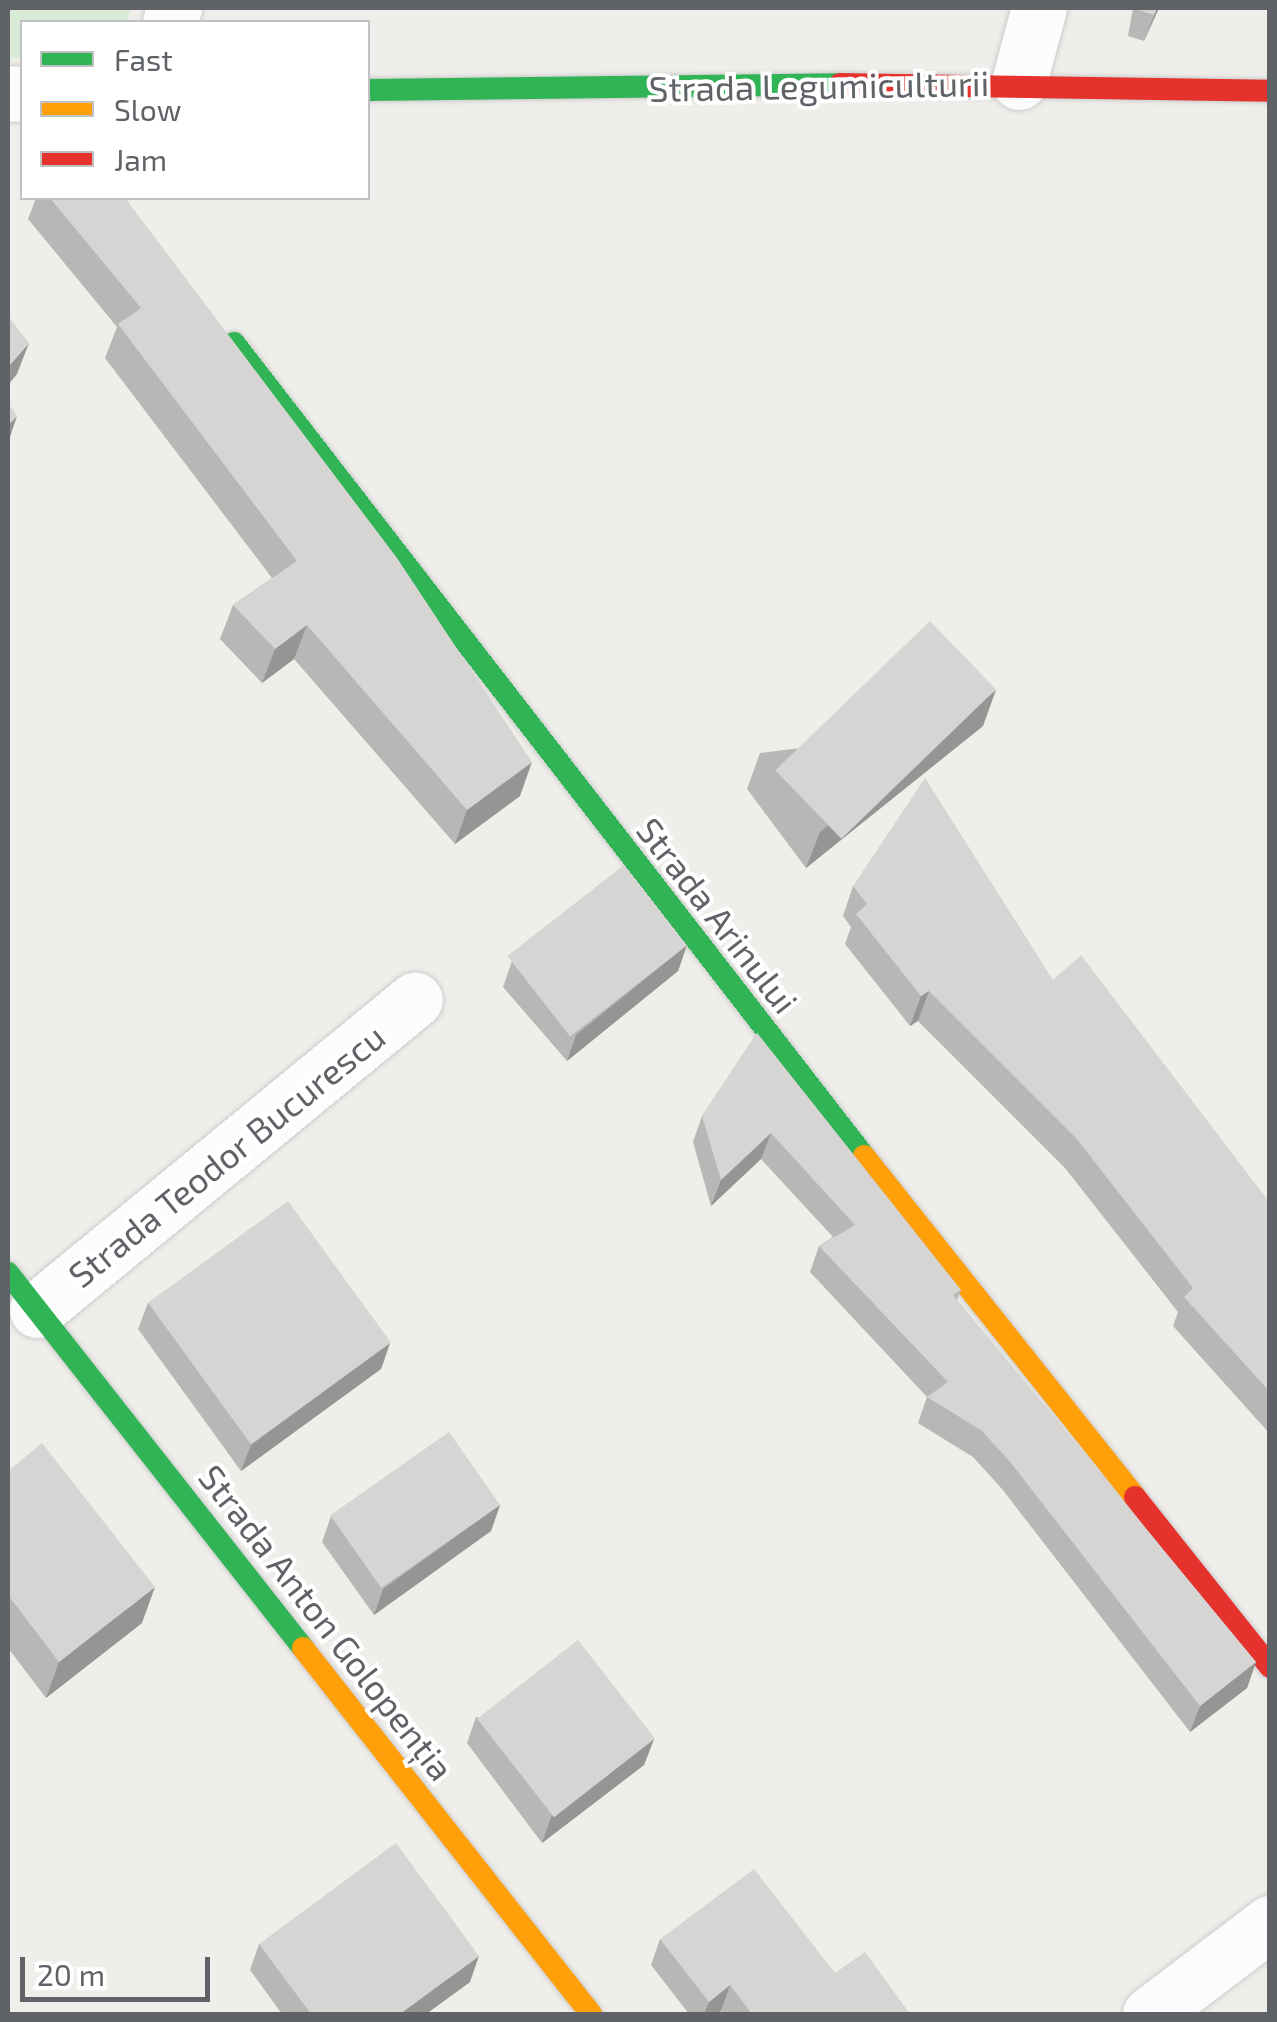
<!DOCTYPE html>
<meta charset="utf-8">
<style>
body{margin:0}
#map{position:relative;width:1277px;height:2022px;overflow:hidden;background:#efeeea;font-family:"Exo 2",sans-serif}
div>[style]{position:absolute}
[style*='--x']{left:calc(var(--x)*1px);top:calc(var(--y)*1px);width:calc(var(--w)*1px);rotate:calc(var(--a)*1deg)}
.green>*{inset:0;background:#d8ebd6}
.roads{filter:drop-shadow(0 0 2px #cbcccc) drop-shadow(0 0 2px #cbcccc)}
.street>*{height:55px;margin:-27.5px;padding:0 27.5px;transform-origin:27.5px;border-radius:27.5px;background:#fdfcfc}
.fast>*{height:22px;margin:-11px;padding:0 11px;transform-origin:11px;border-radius:11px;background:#30b455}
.slow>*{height:22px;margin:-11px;padding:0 11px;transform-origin:11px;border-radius:11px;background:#ff9f0a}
.jam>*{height:22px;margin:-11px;padding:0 11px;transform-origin:11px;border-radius:11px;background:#e5322d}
.wall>*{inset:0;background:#b8b7b5}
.shaded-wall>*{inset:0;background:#969594}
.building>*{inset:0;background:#d6d5d3;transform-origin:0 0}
span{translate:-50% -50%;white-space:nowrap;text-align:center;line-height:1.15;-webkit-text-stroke:8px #fff;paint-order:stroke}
.street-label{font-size:35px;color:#5f6368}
.frame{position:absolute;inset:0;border:10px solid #5f6368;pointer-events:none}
.legend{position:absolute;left:20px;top:20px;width:350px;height:180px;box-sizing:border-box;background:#fff;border:2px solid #bfc1c3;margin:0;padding:12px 18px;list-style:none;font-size:30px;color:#5f6368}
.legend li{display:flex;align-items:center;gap:20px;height:50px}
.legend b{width:50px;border:2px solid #bfc1c3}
.scale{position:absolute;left:20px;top:1957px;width:190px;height:45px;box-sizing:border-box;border:5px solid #5f6368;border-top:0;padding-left:12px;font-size:30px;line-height:35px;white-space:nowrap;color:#5f6368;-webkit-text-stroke:8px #fff;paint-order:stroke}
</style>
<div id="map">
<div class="green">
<i style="clip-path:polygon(8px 8px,131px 8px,127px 22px,22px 22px,22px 58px,8px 58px)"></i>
</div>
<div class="roads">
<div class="street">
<i style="--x:170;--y:22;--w:15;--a:-74"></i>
<i style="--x:1019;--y:82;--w:77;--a:-74.9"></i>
<i style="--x:8;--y:93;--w:14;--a:4"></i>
<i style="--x:37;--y:1310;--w:489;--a:-39.4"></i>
<i style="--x:1150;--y:2014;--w:151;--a:-37.2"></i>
</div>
<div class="fast">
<i style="--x:368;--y:90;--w:472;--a:-0.7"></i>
<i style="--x:234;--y:343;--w:1029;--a:52.23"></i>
<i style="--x:8;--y:1273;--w:477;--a:51.8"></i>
</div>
<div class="slow">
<i style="--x:864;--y:1156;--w:436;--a:51.5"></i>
<i style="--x:303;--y:1648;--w:466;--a:51.8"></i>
</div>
<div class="jam">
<i style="--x:840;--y:84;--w:430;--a:0.9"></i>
<i style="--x:1135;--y:1497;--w:217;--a:51.5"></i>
</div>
</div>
<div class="wall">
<i style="clip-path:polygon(1133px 8px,1159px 8px,1144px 41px,1128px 36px)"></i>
<i style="clip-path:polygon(36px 198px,125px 198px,520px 796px,455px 844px,294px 659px,262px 683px,220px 639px,233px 605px,272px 578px,105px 358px,117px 327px,28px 219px)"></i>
<i style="clip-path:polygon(983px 726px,806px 868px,747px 789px,760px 753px)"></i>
<i style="clip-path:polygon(853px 886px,1053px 980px,1270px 1203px,1270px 1434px,1173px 1326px,1178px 1312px,1065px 1168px,918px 1021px,910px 1026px,845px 944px,851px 927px,843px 916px)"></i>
<i style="clip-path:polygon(687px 945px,678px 971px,567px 1061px,503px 987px,512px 961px)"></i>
<i style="clip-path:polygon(757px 1033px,961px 1290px,957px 1300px,1256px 1662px,1247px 1688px,1190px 1732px,1002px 1489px,973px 1457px,918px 1423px,927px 1397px,810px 1272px,819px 1246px,833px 1237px,761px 1159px,711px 1206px,693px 1142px,702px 1116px)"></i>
<i style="clip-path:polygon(148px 1303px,390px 1343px,381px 1369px,241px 1471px,138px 1329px)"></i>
<i style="clip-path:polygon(8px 1471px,142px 1623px,46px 1698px,8px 1648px)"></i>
<i style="clip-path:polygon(500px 1505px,491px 1531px,374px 1615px,322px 1542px,331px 1516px)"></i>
<i style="clip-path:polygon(476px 1717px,654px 1739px,644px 1765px,542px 1843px,467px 1743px)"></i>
<i style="clip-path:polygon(660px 1939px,835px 1973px,910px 2014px,724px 2014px,721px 2011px,716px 2014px,689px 2014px,651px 1965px)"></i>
<i style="clip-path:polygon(259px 1944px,470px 1982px,426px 2014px,282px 2014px,250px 1970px)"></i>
</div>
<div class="shaded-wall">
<i style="clip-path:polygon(1157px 8px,1159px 8px,1144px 41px)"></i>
<i style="clip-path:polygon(29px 343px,17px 374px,8px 385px,8px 367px)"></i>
<i style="clip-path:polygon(17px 416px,8px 443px,8px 425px)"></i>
<i style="clip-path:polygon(307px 625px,294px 659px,262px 683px,275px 649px)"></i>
<i style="clip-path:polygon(996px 690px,983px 726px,806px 868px,820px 832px)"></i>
<i style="clip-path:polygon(532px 762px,520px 796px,455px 844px,467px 810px)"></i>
<i style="clip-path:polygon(687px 945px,678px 971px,567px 1061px,576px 1035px)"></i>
<i style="clip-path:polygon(929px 991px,918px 1021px,910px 1026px,921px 996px)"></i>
<i style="clip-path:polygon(771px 1133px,761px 1159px,711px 1206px,721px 1180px)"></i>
<i style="clip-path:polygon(390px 1343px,381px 1369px,241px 1471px,251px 1445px)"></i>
<i style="clip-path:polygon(500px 1505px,491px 1531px,374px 1615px,383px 1589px)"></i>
<i style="clip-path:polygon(155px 1587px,142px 1623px,46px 1698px,59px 1662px)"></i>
<i style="clip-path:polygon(1256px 1662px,1247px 1688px,1190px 1732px,1200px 1706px)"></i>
<i style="clip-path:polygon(654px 1739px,644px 1765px,542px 1843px,551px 1817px)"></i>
<i style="clip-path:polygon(479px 1956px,470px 1982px,426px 2014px,400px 2014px)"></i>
<i style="clip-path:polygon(730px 1985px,721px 2011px,716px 2014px,704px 2014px,709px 2002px)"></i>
</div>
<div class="building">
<i style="clip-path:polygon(1138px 8px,1157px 8px,1154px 15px,1138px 10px)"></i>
<i style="clip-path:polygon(50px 198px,125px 198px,397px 558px,532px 762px,467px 810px,307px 625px,275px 649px,233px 605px,297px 561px,118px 324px,141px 308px)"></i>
<i style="clip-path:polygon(8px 316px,29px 343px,8px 367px)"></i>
<i style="clip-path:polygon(8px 403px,17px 416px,8px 425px)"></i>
<i style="left:930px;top:621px;width:95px;height:215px;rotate:46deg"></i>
<i style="clip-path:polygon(925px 778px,1053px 980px,1081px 955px,1270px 1203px,1270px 1392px,1184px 1297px,1193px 1288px,1076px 1138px,929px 991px,921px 996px,856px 914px,867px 904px,853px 886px)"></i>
<i style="left:624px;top:865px;width:102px;height:148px;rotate:52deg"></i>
<i style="clip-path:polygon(757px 1033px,961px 1290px,953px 1295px,1256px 1662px,1200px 1706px,1011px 1463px,982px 1431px,927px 1397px,948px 1382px,819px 1246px,855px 1225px,771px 1133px,721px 1180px,702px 1116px)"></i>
<i style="left:288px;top:1201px;width:175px;height:173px;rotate:54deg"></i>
<i style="left:449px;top:1432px;width:89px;height:145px;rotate:55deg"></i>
<i style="clip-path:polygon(42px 1443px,155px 1587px,59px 1662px,8px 1595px,8px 1471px)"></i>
<i style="left:578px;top:1640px;width:125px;height:128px;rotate:52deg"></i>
<i style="clip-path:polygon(396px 1843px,479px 1956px,400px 2014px,311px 2014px,259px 1944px)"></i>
<i style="clip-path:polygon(754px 1869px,835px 1973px,865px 1952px,910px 2014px,752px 2014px,730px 1985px,709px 2002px,660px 1939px)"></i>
</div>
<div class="street-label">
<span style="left:819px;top:85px;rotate:-1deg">Strada Legumiculturii</span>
<span style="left:718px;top:915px;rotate:52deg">Strada Arinului</span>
<span style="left:226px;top:1155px;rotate:-39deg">Strada Teodor Bucurescu</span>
<span style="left:327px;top:1622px;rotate:52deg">Strada Anton Golopenția</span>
</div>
<div class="frame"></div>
<ul class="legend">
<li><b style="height:12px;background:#30b455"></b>Fast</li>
<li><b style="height:12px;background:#ff9f0a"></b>Slow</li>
<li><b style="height:12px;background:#e5322d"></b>Jam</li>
</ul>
<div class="scale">20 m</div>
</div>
